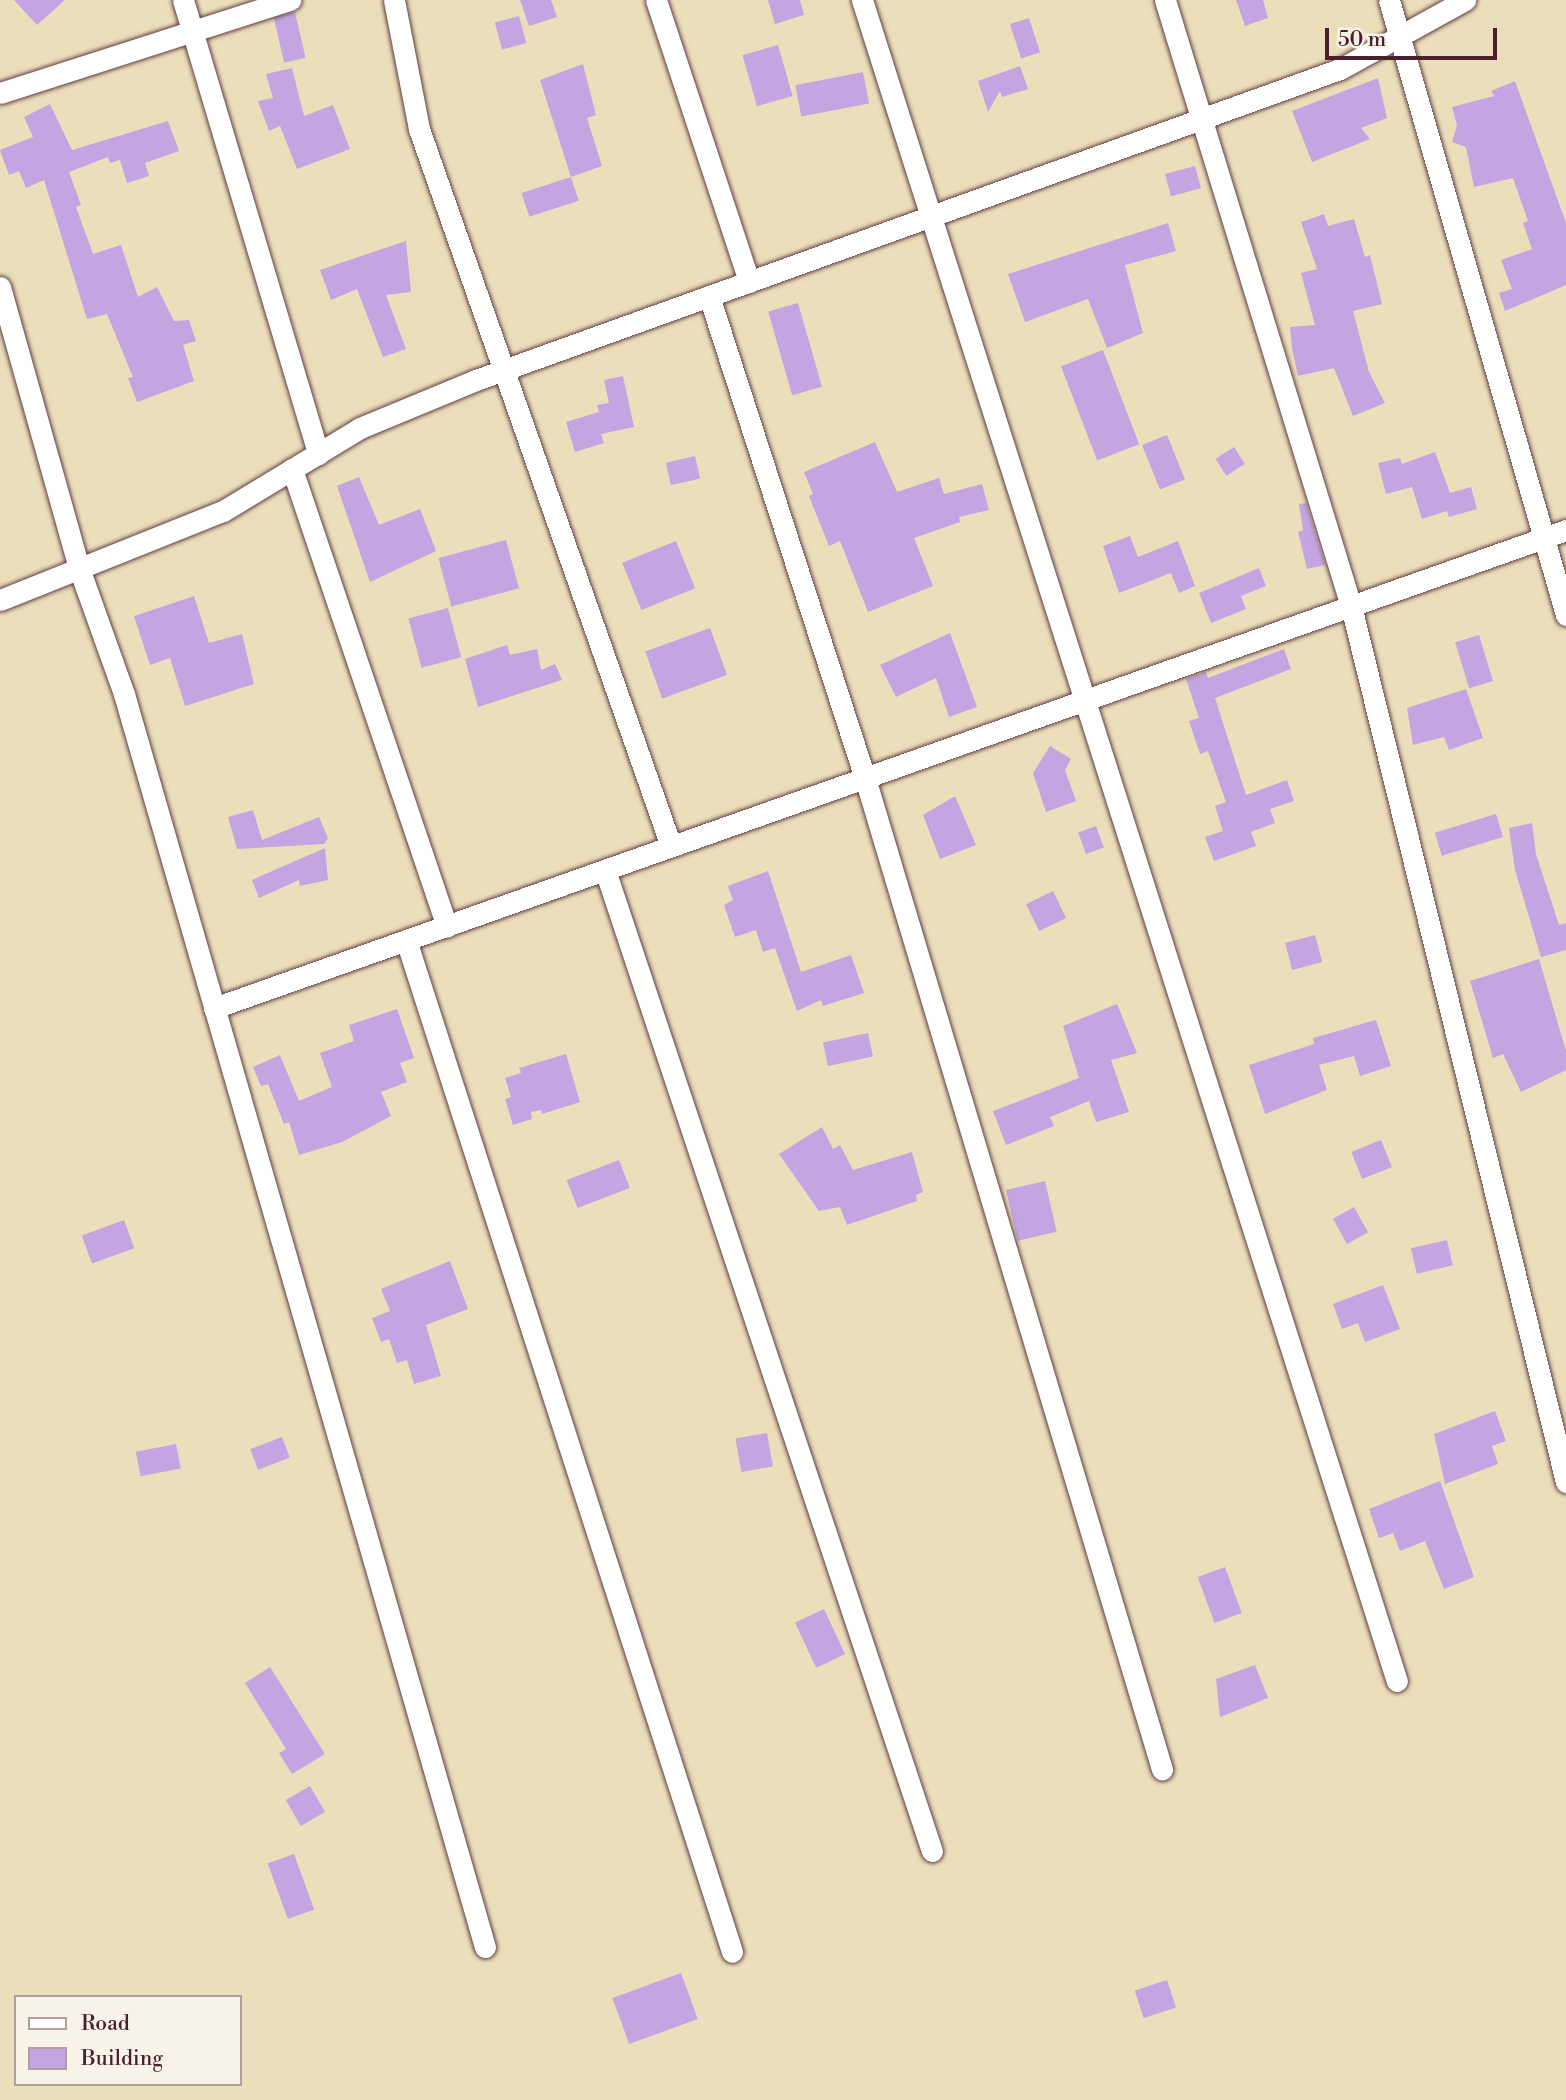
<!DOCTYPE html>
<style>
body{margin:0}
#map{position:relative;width:1566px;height:2100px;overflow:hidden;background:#ebdfbb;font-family:"Libre Bodoni",serif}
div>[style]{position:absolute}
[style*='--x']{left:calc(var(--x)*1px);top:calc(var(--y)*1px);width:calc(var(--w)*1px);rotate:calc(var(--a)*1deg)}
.building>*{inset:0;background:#c3a5e2;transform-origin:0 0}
.roads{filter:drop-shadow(0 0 2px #623c41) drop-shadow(0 0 2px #623c41)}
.street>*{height:21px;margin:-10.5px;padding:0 10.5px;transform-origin:10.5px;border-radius:10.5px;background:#fff}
span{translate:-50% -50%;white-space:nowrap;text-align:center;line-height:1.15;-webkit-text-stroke:5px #f7f3e8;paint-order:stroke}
.legend{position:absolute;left:14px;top:1995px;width:228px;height:91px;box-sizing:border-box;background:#f7f3e8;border:2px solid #b29e9c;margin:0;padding:9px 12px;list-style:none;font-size:21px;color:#4a1f2b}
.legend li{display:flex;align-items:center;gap:14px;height:35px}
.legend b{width:35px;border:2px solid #b29e9c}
.scale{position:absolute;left:1325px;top:28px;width:172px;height:32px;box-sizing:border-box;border:4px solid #4a1f2b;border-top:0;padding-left:9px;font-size:21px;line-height:24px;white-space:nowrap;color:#4a1f2b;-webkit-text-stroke:5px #f7f3e8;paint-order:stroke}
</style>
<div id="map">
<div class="building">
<i style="clip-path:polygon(14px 0,65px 0,37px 25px)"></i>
<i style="clip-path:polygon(520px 0,551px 0,557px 17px,529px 26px)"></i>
<i style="clip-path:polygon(768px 0,800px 0,804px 15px,775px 24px)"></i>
<i style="clip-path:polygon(1236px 0,1263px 0,1268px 18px,1245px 26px)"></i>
<i style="left:295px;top:12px;width:47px;height:22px;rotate:77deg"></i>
<i style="left:519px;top:16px;width:28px;height:25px;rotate:75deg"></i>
<i style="left:1029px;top:18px;width:36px;height:20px;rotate:72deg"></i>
<i style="left:778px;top:45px;width:53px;height:37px;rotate:74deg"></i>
<i style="clip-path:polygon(583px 64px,596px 115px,587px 118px,602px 166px,571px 177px,540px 80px)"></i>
<i style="clip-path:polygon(1020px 66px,1028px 89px,1002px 97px,1000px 91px,988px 112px,978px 81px)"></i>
<i style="clip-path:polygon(292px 68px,304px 116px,333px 105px,350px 149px,297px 169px,280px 126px,269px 131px,258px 101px,273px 98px,266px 74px)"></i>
<i style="left:863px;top:72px;width:32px;height:69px;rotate:79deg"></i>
<i style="clip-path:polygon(1378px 78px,1387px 118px,1361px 128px,1370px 139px,1312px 162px,1292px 111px)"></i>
<i style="clip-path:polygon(1515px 81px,1566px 223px,1566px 285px,1505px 311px,1499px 293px,1512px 289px,1501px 260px,1532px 249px,1523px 223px,1528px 221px,1513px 178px,1474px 187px,1466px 147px,1452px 142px,1457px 125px,1452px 107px,1494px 96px,1491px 91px)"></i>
<i style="clip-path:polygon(50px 104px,72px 150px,168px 121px,179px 151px,145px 163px,149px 176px,127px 183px,120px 160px,110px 163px,108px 157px,69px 172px,81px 205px,76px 207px,93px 254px,121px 245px,138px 297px,157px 287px,174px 321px,189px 320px,196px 341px,183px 345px,194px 381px,137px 402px,128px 378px,133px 377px,107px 314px,87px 319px,44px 180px,26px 188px,19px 171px,9px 175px,0 150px,33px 137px,24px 117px)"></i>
<i style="left:1195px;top:166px;width:23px;height:31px;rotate:75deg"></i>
<i style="left:571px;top:177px;width:25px;height:52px;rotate:72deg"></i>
<i style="clip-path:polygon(1324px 214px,1328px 226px,1354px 219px,1365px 257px,1370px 255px,1382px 304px,1353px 311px,1369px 372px,1385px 403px,1353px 416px,1334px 368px,1298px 376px,1292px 348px,1290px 327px,1315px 325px,1301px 273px,1317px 269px,1301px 222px)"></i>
<i style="clip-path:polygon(1168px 223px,1176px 251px,1125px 265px,1143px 333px,1107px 348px,1088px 299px,1025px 322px,1008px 274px)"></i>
<i style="clip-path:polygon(406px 241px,411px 292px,386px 295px,406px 349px,383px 357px,357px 289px,331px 300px,320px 270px)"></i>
<i style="left:798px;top:303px;width:87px;height:31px;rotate:74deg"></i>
<i style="left:1103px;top:350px;width:101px;height:45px;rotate:69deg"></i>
<i style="clip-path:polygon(623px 376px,634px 427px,601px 434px,604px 443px,575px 452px,566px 422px,599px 412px,597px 405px,609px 403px,604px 380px)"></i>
<i style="left:1167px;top:435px;width:48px;height:27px;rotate:68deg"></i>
<i style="clip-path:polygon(875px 442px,897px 492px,939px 478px,944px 494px,982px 484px,989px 510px,959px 517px,960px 522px,914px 538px,933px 586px,868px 612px,840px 541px,829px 546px,809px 496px,813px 494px,804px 472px)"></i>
<i style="left:1234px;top:447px;width:20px;height:22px;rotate:57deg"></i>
<i style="clip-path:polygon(1435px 452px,1450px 493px,1471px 487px,1477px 509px,1449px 517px,1447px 511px,1422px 519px,1412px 487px,1386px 494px,1378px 463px,1400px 458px,1402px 464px)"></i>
<i style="left:695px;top:456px;width:23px;height:30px;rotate:77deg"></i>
<i style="clip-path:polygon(359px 477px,379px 525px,420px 509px,436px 551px,370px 582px,337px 486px)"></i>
<i style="clip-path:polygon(1306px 503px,1325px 565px,1307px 569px,1298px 532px,1303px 530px,1299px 504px)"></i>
<i style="clip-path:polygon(1130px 536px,1138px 557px,1178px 541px,1195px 586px,1179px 593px,1171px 573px,1119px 593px,1103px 546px)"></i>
<i style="left:506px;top:540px;width:50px;height:70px;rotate:75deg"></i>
<i style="left:676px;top:541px;width:51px;height:58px;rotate:68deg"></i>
<i style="clip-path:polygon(1259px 568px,1266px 586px,1241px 596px,1246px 609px,1211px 623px,1199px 593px)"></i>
<i style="clip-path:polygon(194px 596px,209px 643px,242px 634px,254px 684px,185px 706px,170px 658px,150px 665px,134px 616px)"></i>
<i style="left:448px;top:608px;width:51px;height:41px;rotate:75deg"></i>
<i style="left:710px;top:628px;width:50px;height:69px;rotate:70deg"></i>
<i style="clip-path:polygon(950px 633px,977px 707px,949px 717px,936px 678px,896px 697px,880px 665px)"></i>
<i style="left:1479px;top:635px;width:48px;height:25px;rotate:73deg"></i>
<i style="clip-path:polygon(507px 645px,510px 655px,537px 649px,541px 670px,555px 664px,562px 680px,478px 707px,465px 659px)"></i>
<i style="clip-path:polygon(1284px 649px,1291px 669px,1215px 698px,1246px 795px,1287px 780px,1294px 801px,1270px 809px,1275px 823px,1251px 832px,1256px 846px,1214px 861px,1205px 837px,1223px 831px,1215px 806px,1226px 802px,1208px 751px,1200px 754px,1189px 721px,1199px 718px,1186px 679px,1206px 672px,1208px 678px)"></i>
<i style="clip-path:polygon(1466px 689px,1483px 738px,1449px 750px,1444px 737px,1413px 745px,1407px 708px)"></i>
<i style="clip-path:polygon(1050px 746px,1071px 759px,1065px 770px,1076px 801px,1046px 812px,1033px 773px)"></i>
<i style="clip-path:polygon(955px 796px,976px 845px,940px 859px,923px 815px)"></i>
<i style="clip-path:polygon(253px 810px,262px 840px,319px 817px,328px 838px,324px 844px,237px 849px,228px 817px)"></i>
<i style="left:1496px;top:814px;width:24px;height:64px;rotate:73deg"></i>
<i style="clip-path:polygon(1532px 823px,1536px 854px,1559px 925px,1566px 923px,1566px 950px,1541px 957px,1515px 870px,1509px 828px)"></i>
<i style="left:1096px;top:826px;width:23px;height:19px;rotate:70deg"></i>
<i style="clip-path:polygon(325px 848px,328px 880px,300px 886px,299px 880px,259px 898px,252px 880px)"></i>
<i style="clip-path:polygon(768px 871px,801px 972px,851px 955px,864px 993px,823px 1006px,821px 1000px,797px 1011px,775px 948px,763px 952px,756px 930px,735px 937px,724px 905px,733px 900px,728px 886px)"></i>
<i style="left:1053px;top:891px;width:30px;height:30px;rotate:64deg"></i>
<i style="left:1315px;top:935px;width:28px;height:31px;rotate:75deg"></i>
<i style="clip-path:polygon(1539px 959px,1566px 1051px,1566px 1070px,1521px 1092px,1503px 1054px,1493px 1058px,1470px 981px)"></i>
<i style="clip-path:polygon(1117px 1004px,1137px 1053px,1111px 1060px,1129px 1112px,1096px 1122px,1089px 1101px,1050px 1117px,1054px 1126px,1006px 1145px,993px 1111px,1079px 1078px,1063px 1026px)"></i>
<i style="clip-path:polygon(397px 1009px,414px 1058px,400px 1063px,407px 1082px,381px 1092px,391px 1116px,342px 1142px,299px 1155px,289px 1122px,284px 1124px,268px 1084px,261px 1086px,253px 1067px,280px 1055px,299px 1101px,332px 1087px,320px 1053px,354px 1041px,349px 1025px)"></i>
<i style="clip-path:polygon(1376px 1020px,1391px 1066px,1360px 1076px,1354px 1056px,1319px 1065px,1327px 1090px,1265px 1114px,1249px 1065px,1314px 1044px,1313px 1038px)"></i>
<i style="left:868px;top:1033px;width:24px;height:46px;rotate:78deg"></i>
<i style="clip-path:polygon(566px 1054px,580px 1102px,542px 1114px,541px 1110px,531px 1112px,532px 1119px,513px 1125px,505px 1099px,511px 1097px,505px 1078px,521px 1073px,519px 1068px)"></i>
<i style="clip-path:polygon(822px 1127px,833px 1149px,840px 1145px,853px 1170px,912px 1152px,923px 1192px,916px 1195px,917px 1201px,847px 1225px,840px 1207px,819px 1211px,779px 1154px)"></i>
<i style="left:1381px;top:1140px;width:29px;height:32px;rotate:68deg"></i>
<i style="left:619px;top:1160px;width:30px;height:56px;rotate:69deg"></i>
<i style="left:1045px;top:1181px;width:52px;height:40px;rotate:77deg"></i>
<i style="left:1354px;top:1207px;width:29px;height:24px;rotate:61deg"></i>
<i style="left:124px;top:1220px;width:30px;height:45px;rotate:70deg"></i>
<i style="left:1447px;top:1240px;width:26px;height:37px;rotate:77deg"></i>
<i style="clip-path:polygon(450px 1261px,468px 1309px,426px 1325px,441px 1376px,414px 1384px,407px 1360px,397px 1363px,389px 1339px,381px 1342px,372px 1318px,390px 1311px,381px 1289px)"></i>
<i style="clip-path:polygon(1383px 1285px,1400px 1329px,1365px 1342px,1358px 1323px,1342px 1329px,1333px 1304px)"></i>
<i style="clip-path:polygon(1495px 1411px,1506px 1441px,1492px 1446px,1498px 1464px,1445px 1484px,1434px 1434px)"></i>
<i style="left:767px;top:1433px;width:34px;height:32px;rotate:80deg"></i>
<i style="left:282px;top:1437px;width:22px;height:34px;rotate:69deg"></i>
<i style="left:176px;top:1444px;width:25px;height:41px;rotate:79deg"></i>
<i style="clip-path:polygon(1440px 1481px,1474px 1577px,1444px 1589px,1425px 1541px,1400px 1551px,1393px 1533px,1379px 1538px,1369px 1509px)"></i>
<i style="left:1225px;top:1567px;width:49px;height:29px;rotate:70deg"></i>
<i style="left:824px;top:1609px;width:50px;height:32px;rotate:65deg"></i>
<i style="clip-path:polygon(1255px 1665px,1268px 1698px,1220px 1717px,1216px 1679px)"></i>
<i style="clip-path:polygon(270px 1667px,325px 1754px,292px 1774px,279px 1753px,286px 1749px,245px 1683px)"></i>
<i style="left:310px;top:1786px;width:30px;height:28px;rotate:60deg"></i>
<i style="left:294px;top:1854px;width:59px;height:28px;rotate:70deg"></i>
<i style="left:681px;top:1973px;width:49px;height:73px;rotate:70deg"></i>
<i style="left:1167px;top:1980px;width:29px;height:34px;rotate:72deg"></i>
</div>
<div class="roads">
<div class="street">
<i style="--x:183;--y:0;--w:474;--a:73.4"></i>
<i style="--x:394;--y:0;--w:131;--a:79"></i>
<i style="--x:419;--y:129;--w:760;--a:70.64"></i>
<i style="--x:656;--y:0;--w:297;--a:71.7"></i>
<i style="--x:862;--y:0;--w:1764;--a:72.35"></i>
<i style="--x:1165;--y:0;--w:634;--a:72.94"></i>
<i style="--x:1351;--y:606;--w:902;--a:76.21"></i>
<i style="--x:1389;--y:0;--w:640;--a:73.94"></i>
<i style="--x:0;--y:93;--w:305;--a:-17.8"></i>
<i style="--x:0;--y:287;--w:295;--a:74.3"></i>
<i style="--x:80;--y:571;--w:131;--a:70.3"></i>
<i style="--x:124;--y:694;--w:1304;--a:73.93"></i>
<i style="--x:709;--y:296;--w:507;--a:72.07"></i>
<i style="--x:865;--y:778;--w:1035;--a:73.32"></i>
<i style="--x:292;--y:469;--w:483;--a:71.3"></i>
<i style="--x:0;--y:600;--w:240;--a:-21.8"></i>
<i style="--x:223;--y:511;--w:160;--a:-31.2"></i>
<i style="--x:360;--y:428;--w:126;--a:-22.5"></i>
<i style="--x:476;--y:380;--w:918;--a:-19.8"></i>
<i style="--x:1340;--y:69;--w:143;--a:-28.9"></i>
<i style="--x:605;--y:870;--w:1034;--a:71.57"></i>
<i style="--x:406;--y:940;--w:1063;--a:72.14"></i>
<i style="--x:214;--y:1008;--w:1434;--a:-19.47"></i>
</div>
</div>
<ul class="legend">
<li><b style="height:9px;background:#fff"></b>Road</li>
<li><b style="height:19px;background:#c3a5e2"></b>Building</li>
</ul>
<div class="scale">50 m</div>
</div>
